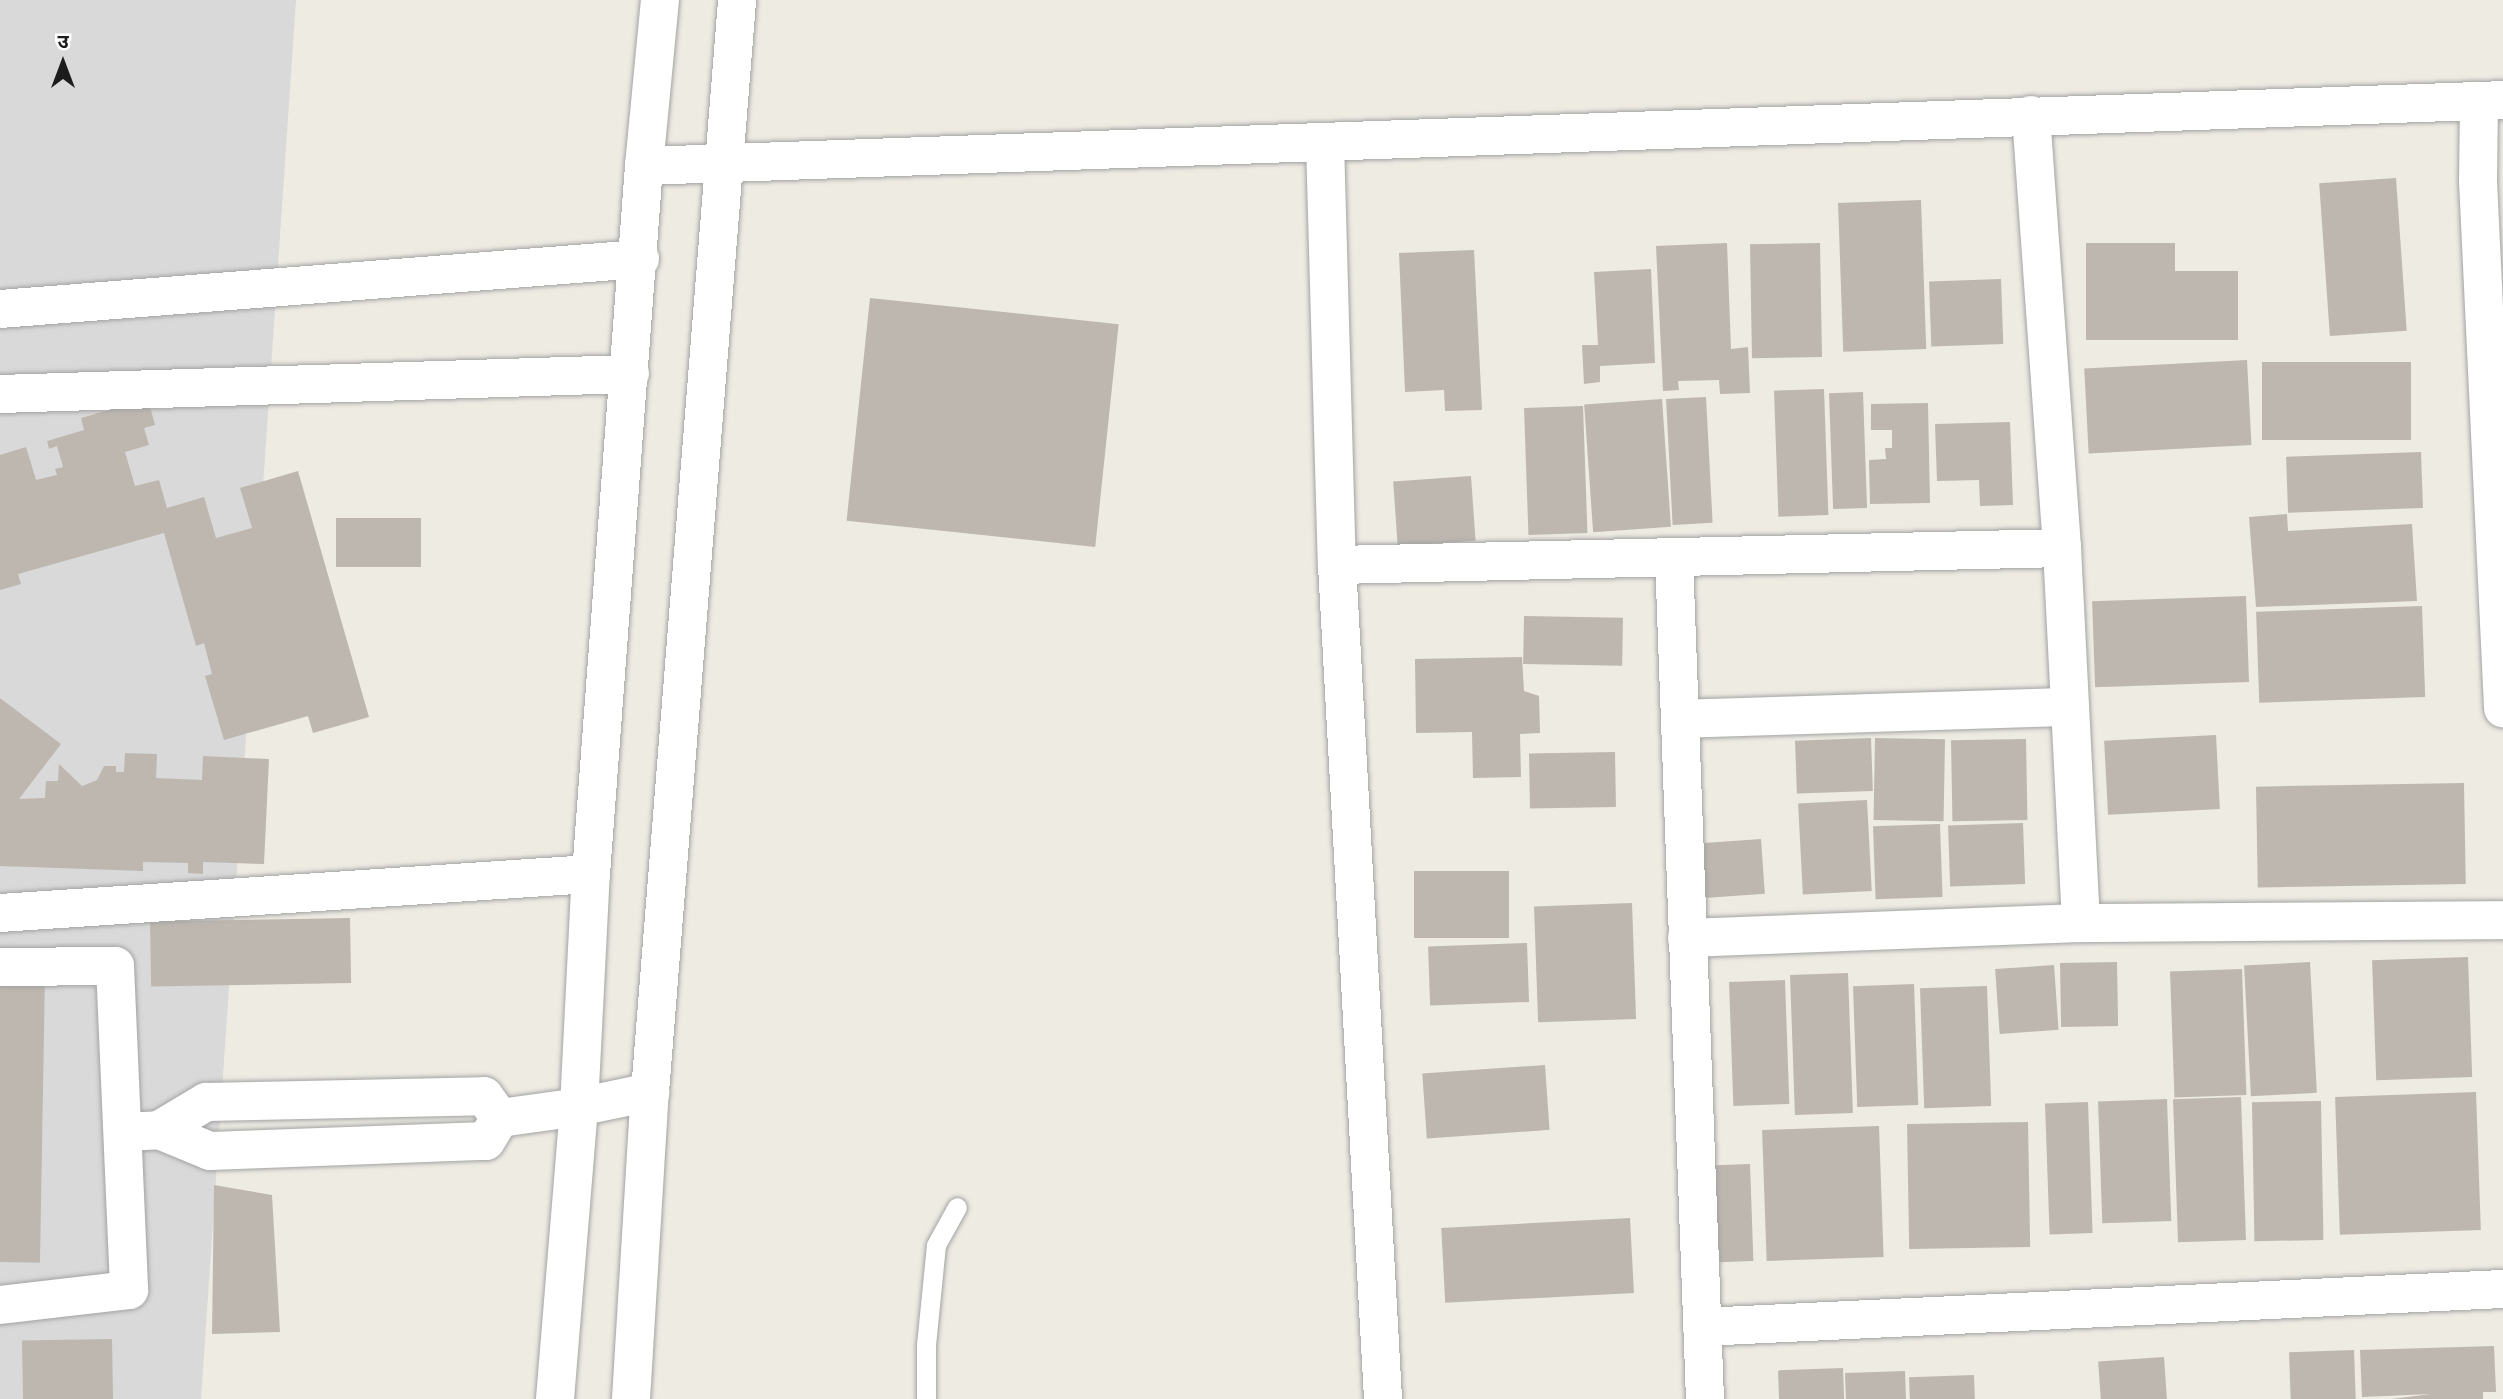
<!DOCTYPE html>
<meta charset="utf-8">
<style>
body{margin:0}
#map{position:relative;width:2503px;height:1399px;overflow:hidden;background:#edebe2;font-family:Karla,"Noto Sans Devanagari",sans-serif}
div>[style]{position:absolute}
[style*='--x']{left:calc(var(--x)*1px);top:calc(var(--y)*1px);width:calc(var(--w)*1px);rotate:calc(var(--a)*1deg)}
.residential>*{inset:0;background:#dad9d9}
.building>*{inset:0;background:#bdb7af;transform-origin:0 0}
.roads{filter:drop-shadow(0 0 2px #a3a3a3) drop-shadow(0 0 2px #a3a3a3)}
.service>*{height:19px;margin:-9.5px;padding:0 9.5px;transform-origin:9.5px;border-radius:9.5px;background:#fff}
.minor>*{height:38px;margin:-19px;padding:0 19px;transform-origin:19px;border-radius:19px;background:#fff}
.tertiary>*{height:38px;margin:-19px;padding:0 19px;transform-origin:19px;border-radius:19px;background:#fff}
span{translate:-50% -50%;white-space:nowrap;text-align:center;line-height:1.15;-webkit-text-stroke:7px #fff;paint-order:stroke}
.north{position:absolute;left:28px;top:28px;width:70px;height:70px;-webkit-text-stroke:5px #fff;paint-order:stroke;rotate:0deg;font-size:19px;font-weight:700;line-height:28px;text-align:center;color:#1c1c1c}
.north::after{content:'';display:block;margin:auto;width:24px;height:32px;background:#1c1c1c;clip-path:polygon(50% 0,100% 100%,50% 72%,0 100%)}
</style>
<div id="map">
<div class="residential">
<i style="clip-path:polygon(0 0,296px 0,201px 1399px,0 1399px)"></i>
</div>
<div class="building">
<i style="left:2396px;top:178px;width:153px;height:77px;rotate:86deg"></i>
<i style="left:1921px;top:200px;width:149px;height:83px;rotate:88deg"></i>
<i style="clip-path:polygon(1727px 243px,1731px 349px,1748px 347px,1750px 393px,1720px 394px,1719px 380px,1678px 381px,1679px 390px,1663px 391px,1656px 246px)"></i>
<i style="left:1820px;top:243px;width:114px;height:70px;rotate:89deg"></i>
<i style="clip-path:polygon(2086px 243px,2175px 243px,2175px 271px,2238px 271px,2238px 340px,2086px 340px)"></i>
<i style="clip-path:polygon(1474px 250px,1482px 410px,1445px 411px,1444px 390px,1405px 392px,1399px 253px)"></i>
<i style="clip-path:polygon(1651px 269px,1655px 363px,1600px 366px,1600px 382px,1584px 384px,1582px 345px,1598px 345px,1594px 272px)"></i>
<i style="left:2001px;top:279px;width:65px;height:72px;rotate:88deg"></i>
<i style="left:870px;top:298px;width:250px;height:224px;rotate:6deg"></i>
<i style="left:2247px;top:360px;width:85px;height:163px;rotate:87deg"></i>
<i style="left:2262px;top:362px;width:149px;height:78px"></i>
<i style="left:1824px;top:389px;width:126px;height:50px;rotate:88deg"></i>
<i style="left:1863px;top:392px;width:116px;height:34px;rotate:88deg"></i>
<i style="left:1706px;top:397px;width:126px;height:40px;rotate:87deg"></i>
<i style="clip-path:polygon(148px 399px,155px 425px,144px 428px,149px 445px,125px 452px,135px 486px,159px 480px,167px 508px,204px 497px,216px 538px,252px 528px,240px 488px,298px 471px,369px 717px,313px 733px,308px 716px,224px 740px,205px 676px,212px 674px,204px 643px,196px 646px,164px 533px,18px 574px,21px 584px,0 590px,0 455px,26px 447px,36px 480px,57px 475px,55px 469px,63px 467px,57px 446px,49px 449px,47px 441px,84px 430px,81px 418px)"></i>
<i style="left:1662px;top:399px;width:128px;height:78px;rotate:86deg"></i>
<i style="clip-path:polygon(1928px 403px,1930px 503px,1870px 504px,1869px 460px,1886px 459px,1885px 448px,1892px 448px,1892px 430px,1871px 430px,1871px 404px)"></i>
<i style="left:1583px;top:406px;width:127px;height:59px;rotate:88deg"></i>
<i style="clip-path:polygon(2010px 422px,2013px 505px,1980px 506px,1979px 480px,1937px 481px,1935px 424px)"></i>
<i style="left:2421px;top:452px;width:56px;height:135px;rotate:88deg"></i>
<i style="left:1471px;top:476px;width:65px;height:78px;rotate:86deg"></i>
<i style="clip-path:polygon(2287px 514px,2288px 531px,2412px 524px,2417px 601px,2256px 607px,2249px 517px)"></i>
<i style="left:421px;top:518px;width:49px;height:85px;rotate:90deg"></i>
<i style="left:2246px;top:596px;width:86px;height:154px;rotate:88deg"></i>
<i style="left:2422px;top:606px;width:91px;height:166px;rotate:88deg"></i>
<i style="left:1524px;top:616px;width:99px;height:48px;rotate:1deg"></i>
<i style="clip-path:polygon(1522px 657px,1524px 691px,1539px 696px,1540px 733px,1520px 734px,1521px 777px,1473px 778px,1472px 732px,1416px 733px,1415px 659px)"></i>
<i style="clip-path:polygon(0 698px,61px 744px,19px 799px,45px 798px,46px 781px,58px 781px,59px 764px,82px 786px,97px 780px,104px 766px,116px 766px,116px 772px,124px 772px,125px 753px,157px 754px,156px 778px,202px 780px,203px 756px,269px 759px,264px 864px,203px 862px,203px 874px,188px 873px,188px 863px,143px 862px,143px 871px,0 866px)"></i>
<i style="left:2216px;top:735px;width:74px;height:112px;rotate:87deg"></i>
<i style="left:1871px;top:738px;width:53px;height:76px;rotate:88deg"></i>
<i style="left:1875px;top:738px;width:70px;height:82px;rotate:1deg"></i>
<i style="left:2026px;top:739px;width:81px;height:75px;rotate:89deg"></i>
<i style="left:1615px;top:752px;width:55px;height:86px;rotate:89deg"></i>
<i style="left:2464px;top:783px;width:101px;height:208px;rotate:89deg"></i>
<i style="left:1867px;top:800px;width:91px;height:69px;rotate:87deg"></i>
<i style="left:2023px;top:823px;width:61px;height:75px;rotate:88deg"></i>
<i style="left:1940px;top:824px;width:73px;height:67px;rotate:88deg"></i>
<i style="left:1761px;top:839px;width:55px;height:64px;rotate:86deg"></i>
<i style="left:1414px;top:871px;width:95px;height:67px"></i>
<i style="left:1632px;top:903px;width:116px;height:98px;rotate:88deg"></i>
<i style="left:350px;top:918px;width:65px;height:200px;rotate:89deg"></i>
<i style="left:1527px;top:943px;width:59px;height:99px;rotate:88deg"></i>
<i style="left:2468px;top:957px;width:120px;height:96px;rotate:88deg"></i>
<i style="left:2117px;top:962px;width:64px;height:57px;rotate:89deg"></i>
<i style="left:2310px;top:962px;width:131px;height:66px;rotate:87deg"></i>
<i style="left:2054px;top:965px;width:65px;height:59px;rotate:86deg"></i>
<i style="left:2242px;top:969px;width:126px;height:72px;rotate:88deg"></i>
<i style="left:1848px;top:973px;width:140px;height:58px;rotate:88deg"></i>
<i style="left:0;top:974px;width:45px;height:288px;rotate:1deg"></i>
<i style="left:1785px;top:980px;width:124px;height:56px;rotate:88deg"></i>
<i style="left:1914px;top:984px;width:121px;height:61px;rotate:88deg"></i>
<i style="left:1987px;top:986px;width:120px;height:67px;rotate:88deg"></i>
<i style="left:1545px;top:1065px;width:65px;height:123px;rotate:86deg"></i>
<i style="left:2476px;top:1092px;width:138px;height:141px;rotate:88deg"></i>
<i style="left:2241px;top:1097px;width:143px;height:68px;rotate:88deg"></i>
<i style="left:2167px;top:1099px;width:122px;height:69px;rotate:88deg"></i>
<i style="left:2321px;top:1101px;width:139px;height:69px;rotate:89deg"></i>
<i style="left:2088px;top:1102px;width:131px;height:43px;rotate:88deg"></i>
<i style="left:2028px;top:1122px;width:125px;height:121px;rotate:89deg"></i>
<i style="left:1879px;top:1126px;width:131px;height:117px;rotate:88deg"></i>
<i style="left:1750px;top:1164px;width:97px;height:35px;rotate:88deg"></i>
<i style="clip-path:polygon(214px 1185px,272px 1195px,280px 1332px,212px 1334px)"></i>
<i style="left:1630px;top:1218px;width:75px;height:189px;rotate:87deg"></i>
<i style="left:112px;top:1339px;width:60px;height:90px;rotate:89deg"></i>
<i style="clip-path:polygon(2494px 1346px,2496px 1392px,2483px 1392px,2483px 1399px,2392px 1399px,2431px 1394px,2362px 1397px,2360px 1350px)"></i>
<i style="left:2354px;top:1350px;width:49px;height:65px;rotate:88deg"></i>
<i style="left:2164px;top:1357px;width:42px;height:66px;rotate:86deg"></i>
<i style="left:1843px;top:1368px;width:31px;height:65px;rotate:88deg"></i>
<i style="left:1905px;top:1371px;width:28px;height:60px;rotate:88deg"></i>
<i style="left:1974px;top:1375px;width:24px;height:65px;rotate:88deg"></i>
</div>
<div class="roads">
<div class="service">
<i style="--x:926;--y:1399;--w:54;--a:-90"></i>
<i style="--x:926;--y:1345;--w:100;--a:-84.3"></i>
<i style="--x:936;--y:1245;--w:43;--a:-61.1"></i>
</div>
<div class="minor">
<i style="--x:2479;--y:101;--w:80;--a:90.7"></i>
<i style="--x:2478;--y:181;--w:528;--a:87.28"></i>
<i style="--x:2031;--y:115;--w:434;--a:85.9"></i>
<i style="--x:2062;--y:548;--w:375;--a:87.1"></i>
<i style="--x:2081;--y:923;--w:422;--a:-0.4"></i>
<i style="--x:1325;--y:142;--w:423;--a:88.4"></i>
<i style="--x:1337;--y:565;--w:835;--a:86.84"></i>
<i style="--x:0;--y:309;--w:642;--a:-4.47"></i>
<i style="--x:0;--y:394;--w:630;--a:-1.82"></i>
<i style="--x:1674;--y:558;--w:842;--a:87.89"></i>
<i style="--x:1337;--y:565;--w:725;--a:-1.34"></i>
<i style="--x:1680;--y:719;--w:390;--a:-1.8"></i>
<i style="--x:0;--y:913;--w:592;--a:-3.78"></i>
<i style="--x:1687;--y:938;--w:394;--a:-2.2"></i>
<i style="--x:0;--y:967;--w:115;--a:-0.5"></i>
<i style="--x:115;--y:966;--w:324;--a:87.5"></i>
<i style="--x:129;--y:1290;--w:130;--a:173.4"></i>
<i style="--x:159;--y:1130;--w:55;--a:-30.8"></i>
<i style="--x:206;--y:1102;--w:278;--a:-1.2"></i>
<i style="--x:484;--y:1096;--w:27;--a:54"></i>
<i style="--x:124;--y:1132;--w:35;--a:-3"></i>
<i style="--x:159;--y:1130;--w:55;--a:22.4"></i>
<i style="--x:210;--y:1151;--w:276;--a:-2.1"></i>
<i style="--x:486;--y:1141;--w:27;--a:-59"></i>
<i style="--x:500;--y:1118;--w:80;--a:-7.9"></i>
<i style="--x:579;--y:1107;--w:73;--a:-11.9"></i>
<i style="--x:1702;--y:1327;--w:802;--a:-2.72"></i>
</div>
<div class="tertiary">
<i style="--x:644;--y:166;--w:1860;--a:-2.03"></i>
<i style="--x:555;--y:1399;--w:293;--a:-85.3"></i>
<i style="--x:579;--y:1107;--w:233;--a:-87.1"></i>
<i style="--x:591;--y:874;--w:710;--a:-85.72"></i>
<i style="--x:644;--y:166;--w:167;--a:-84.5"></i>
<i style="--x:631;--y:1399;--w:308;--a:-86.5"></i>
<i style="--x:650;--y:1092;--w:1095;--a:-85.44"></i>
</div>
</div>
<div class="north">उ</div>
</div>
